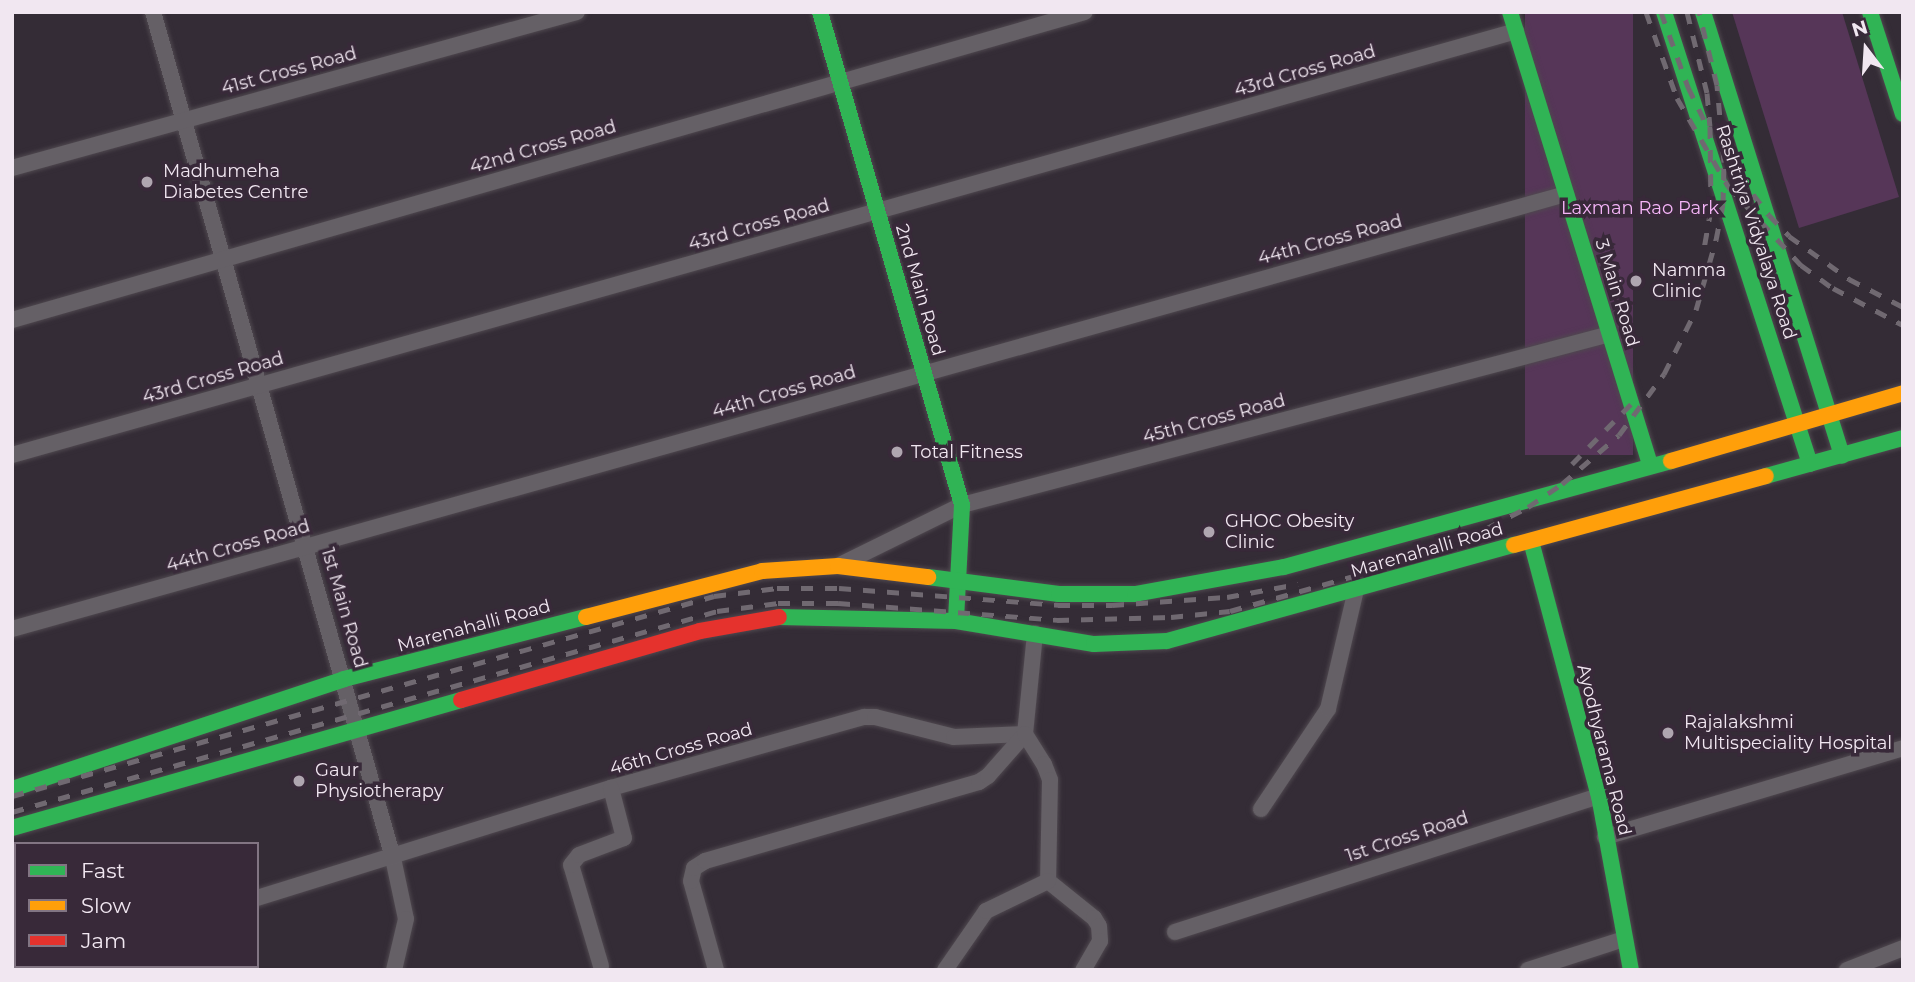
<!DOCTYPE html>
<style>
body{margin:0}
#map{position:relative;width:1915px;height:982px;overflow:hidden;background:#342c36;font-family:Montserrat,sans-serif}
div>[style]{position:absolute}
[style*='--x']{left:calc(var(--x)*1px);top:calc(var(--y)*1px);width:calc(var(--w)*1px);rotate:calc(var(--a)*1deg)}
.green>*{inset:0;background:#563658;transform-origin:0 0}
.roads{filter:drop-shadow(0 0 2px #4f484f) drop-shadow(0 0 2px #4f484f)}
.street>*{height:16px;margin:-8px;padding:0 8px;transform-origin:8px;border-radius:8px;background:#656066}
.fast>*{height:16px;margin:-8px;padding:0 8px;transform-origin:8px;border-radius:8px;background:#30b455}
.slow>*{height:16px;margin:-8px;padding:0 8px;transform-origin:8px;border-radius:8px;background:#ff9f0a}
.jam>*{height:16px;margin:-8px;padding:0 8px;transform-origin:8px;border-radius:8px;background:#e5322d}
.rail>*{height:5px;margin-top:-2.5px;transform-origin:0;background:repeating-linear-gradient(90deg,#706971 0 12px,transparent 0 24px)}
.dots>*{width:19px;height:19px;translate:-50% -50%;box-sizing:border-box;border:4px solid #382939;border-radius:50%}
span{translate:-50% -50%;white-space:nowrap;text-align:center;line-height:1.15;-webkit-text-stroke:7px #382939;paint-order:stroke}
.street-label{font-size:18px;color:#f1e7f1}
.poi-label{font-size:18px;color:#f1e7f1}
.left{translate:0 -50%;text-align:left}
.park-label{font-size:18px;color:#f5b5f8}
.frame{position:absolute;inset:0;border:14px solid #f1e7f1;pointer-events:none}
.legend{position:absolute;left:14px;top:842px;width:245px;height:126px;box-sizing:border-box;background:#382939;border:2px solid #827583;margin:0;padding:9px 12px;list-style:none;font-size:21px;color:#f1e7f1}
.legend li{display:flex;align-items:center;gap:14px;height:35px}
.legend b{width:35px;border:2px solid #827583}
.north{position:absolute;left:1831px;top:14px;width:70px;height:70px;-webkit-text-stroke:5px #382939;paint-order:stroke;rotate:343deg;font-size:19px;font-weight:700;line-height:28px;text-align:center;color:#f1e7f1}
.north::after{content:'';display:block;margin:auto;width:24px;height:32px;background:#f1e7f1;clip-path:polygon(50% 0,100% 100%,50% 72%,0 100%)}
</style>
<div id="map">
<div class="green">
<i style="left:1525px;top:12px;width:108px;height:443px"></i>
<i style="clip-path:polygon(1732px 12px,1842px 12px,1899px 197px,1799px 228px)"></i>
</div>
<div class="roads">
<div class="street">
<i style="--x:153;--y:12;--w:879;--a:74.16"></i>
<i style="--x:393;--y:858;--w:62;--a:78"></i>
<i style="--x:406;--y:919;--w:52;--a:103.2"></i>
<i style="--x:12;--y:168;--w:586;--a:-15.44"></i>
<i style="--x:12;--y:320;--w:1116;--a:-16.02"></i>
<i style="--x:12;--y:455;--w:1563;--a:-15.74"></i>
<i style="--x:840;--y:565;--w:136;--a:-26.2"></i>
<i style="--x:962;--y:505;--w:670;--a:-14.78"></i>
<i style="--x:12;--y:629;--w:1614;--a:-15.64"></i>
<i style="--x:1261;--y:809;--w:120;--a:-56.2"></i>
<i style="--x:1328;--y:709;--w:122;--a:-76.8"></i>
<i style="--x:1605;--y:837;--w:311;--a:-16.6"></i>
<i style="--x:1048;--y:881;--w:59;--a:38.8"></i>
<i style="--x:1094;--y:918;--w:9;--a:58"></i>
<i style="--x:1099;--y:926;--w:15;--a:86"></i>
<i style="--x:1100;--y:941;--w:34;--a:120"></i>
<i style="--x:257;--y:898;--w:371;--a:-17.3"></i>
<i style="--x:611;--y:788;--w:263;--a:-15.7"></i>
<i style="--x:864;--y:717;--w:11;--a:0"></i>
<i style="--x:875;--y:717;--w:81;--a:14.2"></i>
<i style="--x:954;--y:737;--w:71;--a:-2.4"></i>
<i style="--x:1025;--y:734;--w:101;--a:-84.3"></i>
<i style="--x:1175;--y:932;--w:445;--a:-17.8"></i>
<i style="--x:601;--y:966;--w:105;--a:-106.5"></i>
<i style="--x:571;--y:865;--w:13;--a:-51"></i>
<i style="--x:579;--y:855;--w:48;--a:-20.7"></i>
<i style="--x:624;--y:838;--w:52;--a:-104.6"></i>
<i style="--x:20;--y:970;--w:13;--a:-18"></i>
<i style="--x:716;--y:970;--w:92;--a:-105.7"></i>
<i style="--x:691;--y:881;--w:13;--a:-77"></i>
<i style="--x:694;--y:868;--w:13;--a:-32"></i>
<i style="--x:705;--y:861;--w:285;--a:-16.1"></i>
<i style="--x:979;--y:782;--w:11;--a:-34"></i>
<i style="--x:988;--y:776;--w:56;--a:-48.6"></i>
<i style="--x:1025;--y:734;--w:36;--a:58"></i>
<i style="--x:1044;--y:764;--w:17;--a:69"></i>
<i style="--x:1050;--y:780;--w:101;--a:91.1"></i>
<i style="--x:945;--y:970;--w:72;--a:-55.2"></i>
<i style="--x:986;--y:911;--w:69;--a:-25.8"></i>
<i style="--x:1528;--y:970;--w:101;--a:-17.9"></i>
<i style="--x:1847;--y:970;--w:60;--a:-21.4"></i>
</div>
<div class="fast">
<i style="--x:820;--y:12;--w:513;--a:73.93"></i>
<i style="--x:962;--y:505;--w:116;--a:93"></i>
<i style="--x:1510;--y:12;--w:474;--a:72.8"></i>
<i style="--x:1664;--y:12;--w:475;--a:72.1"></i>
<i style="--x:1703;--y:12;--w:465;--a:72.6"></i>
<i style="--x:1870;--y:12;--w:107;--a:72.1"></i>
<i style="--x:1766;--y:476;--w:142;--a:-15.5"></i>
<i style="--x:1531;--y:541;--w:264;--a:75.1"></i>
<i style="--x:1599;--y:796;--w:177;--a:79.6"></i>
<i style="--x:928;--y:577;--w:132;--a:7.4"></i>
<i style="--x:1059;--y:594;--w:76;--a:0"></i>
<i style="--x:1135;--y:594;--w:151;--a:-10.3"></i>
<i style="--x:1284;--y:567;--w:401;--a:-15.3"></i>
<i style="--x:779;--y:617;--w:177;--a:1.3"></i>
<i style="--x:956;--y:621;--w:140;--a:9.5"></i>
<i style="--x:1094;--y:644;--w:73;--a:-2.4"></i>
<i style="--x:1167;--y:641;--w:360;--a:-15.5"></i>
<i style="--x:12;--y:789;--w:350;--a:-18.3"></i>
<i style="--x:344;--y:679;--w:250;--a:-14.4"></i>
<i style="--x:12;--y:828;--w:467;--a:-15.9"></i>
</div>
<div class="slow">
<i style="--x:1671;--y:461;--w:242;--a:-16.3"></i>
<i style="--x:1514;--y:545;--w:261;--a:-15.3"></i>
<i style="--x:586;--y:617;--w:182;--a:-14.6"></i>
<i style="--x:762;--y:571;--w:76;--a:-3.8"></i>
<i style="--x:838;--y:566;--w:91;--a:7"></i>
</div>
<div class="jam">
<i style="--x:461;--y:700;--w:249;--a:-16.1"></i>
<i style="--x:700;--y:631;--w:80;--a:-10"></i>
</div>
</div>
<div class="rail">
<i style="--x:1646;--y:12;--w:91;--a:70.2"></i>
<i style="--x:1677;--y:98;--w:102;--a:59.9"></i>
<i style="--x:1728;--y:186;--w:108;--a:47.3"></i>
<i style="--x:1801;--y:265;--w:39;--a:36"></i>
<i style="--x:1833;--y:288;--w:79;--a:27.9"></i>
<i style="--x:1661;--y:12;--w:80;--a:70.2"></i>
<i style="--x:1688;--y:87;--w:43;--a:64"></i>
<i style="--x:1687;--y:12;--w:83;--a:76.1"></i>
<i style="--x:1707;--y:93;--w:33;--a:85"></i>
<i style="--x:1710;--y:126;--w:83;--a:89.3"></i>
<i style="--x:1711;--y:209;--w:39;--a:100"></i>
<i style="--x:1724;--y:156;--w:74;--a:52.7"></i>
<i style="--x:1769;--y:215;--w:29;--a:46"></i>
<i style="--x:1789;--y:236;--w:74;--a:35.6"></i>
<i style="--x:1849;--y:279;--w:61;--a:27.4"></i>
<i style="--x:1572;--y:464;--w:87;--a:-45.5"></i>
<i style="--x:12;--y:796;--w:730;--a:-15.9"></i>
<i style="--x:714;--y:596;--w:64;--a:-7.2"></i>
<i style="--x:777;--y:588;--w:62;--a:0"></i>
<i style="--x:839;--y:588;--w:220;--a:4.4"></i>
<i style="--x:1058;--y:605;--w:54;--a:0"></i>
<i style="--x:1112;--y:605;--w:115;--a:-4"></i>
<i style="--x:1227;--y:597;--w:72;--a:-10.4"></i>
<i style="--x:12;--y:812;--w:733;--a:-15.91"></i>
<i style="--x:717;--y:611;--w:62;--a:-7.5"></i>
<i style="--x:778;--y:603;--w:60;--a:0"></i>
<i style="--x:838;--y:603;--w:220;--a:4.4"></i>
<i style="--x:1057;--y:620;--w:114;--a:-1.5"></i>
<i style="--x:1171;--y:617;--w:59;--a:-5.8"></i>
<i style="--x:1230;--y:611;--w:173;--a:-15.8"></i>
<i style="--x:1396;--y:564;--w:100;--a:-21.7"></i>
<i style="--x:1489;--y:527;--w:44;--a:-27.1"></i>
<i style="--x:1528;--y:507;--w:41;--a:-34.1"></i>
<i style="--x:1562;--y:484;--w:75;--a:-40.7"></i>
<i style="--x:1619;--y:435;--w:76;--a:-53.6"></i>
<i style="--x:1664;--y:374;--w:72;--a:-63.4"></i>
<i style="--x:1696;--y:310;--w:73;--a:-74.1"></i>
<i style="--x:1716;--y:240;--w:37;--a:-79"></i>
<i style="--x:1723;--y:204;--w:42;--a:-88.6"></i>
<i style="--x:1724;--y:162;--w:77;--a:-95.2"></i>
<i style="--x:1717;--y:85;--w:75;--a:-103.9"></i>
</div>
<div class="dots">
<i style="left:147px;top:182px;background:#afa6b0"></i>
<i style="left:1636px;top:281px;background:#afa6b0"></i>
<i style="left:897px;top:452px;background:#afa6b0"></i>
<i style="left:1209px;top:532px;background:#afa6b0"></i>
<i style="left:1668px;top:733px;background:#afa6b0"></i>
<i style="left:299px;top:781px;background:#afa6b0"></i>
</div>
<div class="street-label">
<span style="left:289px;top:71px;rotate:-15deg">41st Cross Road</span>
<span style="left:1305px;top:71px;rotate:-16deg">43rd Cross Road</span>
<span style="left:543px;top:147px;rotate:-16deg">42nd Cross Road</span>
<span style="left:759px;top:225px;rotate:-16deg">43rd Cross Road</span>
<span style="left:1756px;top:232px;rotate:72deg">Rashtriya Vidyalaya Road</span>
<span style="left:1330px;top:240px;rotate:-15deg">44th Cross Road</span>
<span style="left:920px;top:290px;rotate:74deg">2nd Main Road</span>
<span style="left:1617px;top:293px;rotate:73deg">3 Main Road</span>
<span style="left:213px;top:378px;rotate:-16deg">43rd Cross Road</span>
<span style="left:784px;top:392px;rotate:-16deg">44th Cross Road</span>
<span style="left:1214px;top:419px;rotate:-15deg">45th Cross Road</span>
<span style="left:238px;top:546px;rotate:-16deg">44th Cross Road</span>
<span style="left:1427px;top:550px;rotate:-16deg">Marenahalli Road</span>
<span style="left:344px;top:608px;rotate:74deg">1st Main Road</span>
<span style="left:474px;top:626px;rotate:-15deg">Marenahalli Road</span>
<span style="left:681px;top:749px;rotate:-16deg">46th Cross Road</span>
<span style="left:1604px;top:750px;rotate:76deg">Ayodhyarama Road</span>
<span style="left:1407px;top:837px;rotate:-18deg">1st Cross Road</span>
</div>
<div class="poi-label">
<span class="left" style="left:163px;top:182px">Madhumeha<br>Diabetes Centre</span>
<span class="left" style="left:1652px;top:281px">Namma<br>Clinic</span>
<span class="left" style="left:911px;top:452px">Total Fitness</span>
<span class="left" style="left:1225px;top:532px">GHOC Obesity<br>Clinic</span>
<span class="left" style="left:1684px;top:733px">Rajalakshmi<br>Multispeciality Hospital</span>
<span class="left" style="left:315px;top:781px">Gaur<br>Physiotherapy</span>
</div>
<div class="park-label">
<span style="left:1640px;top:208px">Laxman Rao Park</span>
</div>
<div class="frame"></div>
<ul class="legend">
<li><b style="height:9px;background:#30b455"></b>Fast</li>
<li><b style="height:9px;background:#ff9f0a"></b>Slow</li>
<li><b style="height:9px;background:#e5322d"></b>Jam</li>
</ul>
<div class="north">N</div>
</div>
